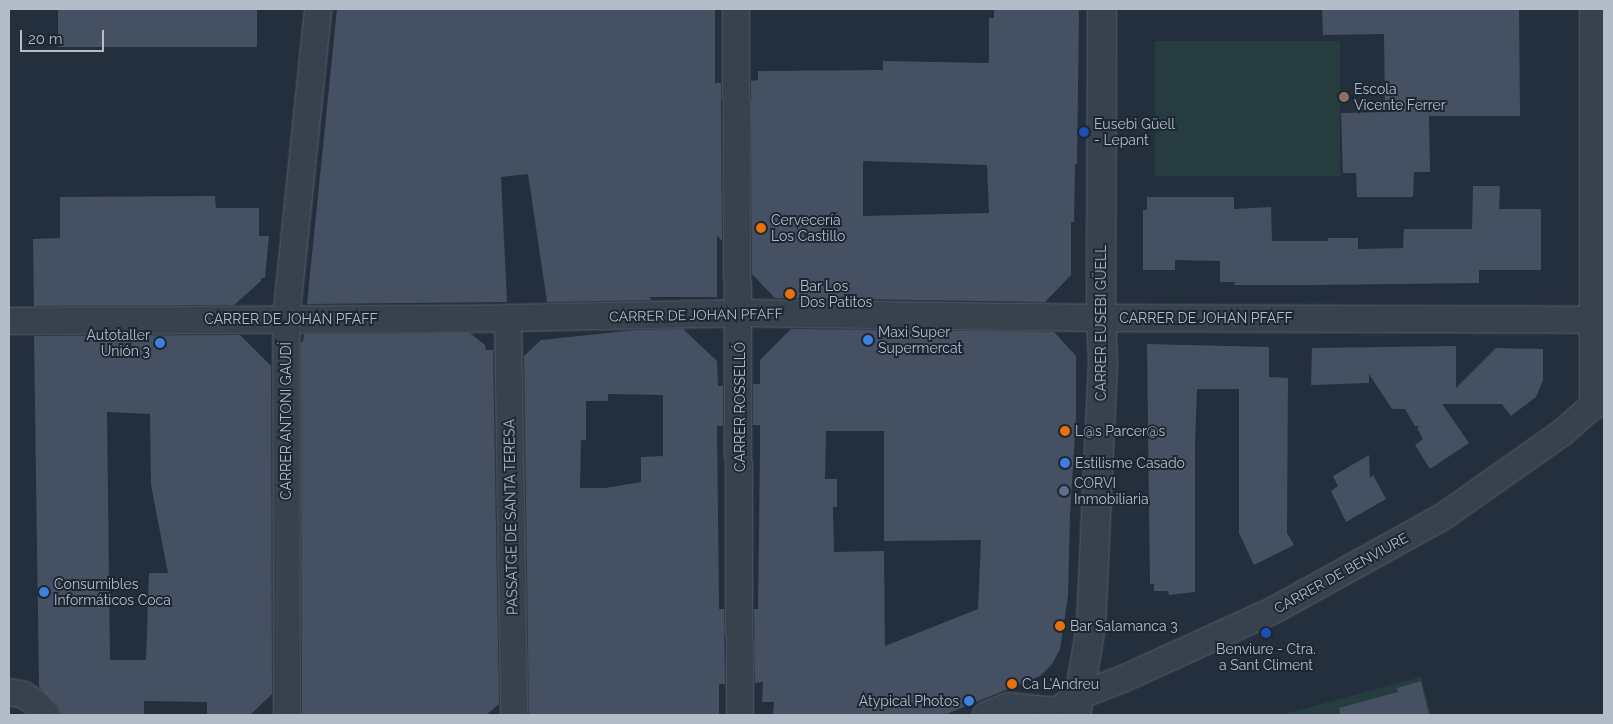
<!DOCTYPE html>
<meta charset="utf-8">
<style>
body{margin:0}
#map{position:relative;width:1613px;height:724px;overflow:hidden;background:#242f3e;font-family:Raleway,sans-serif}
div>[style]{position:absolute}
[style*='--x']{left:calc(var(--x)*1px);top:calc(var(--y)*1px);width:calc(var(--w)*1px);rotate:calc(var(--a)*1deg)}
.green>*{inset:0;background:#263c3f;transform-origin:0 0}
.building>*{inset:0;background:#455162;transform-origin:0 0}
.roads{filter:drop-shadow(0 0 1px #565f6c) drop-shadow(0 0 1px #565f6c)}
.minor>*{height:26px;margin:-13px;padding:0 13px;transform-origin:13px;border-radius:13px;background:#38414e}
.tertiary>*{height:28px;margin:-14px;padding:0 14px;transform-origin:14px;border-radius:14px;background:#38414e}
.dots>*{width:14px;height:14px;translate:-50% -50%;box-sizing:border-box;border:2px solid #1d2633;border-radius:50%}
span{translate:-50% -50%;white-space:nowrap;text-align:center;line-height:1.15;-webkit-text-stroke:4px #1d2633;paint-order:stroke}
.poi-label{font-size:14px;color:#b4bcc9}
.left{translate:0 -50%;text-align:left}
.right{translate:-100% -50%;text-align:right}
.street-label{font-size:14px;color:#b4bcc9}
.frame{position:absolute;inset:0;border:10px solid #b4bcc9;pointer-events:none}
.scale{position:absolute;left:20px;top:30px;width:84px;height:22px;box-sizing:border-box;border:2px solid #b4bcc9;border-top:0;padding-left:6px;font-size:15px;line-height:18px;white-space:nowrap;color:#b4bcc9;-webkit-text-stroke:4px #1d2633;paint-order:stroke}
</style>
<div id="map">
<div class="green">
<i style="left:1340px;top:41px;width:135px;height:185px;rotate:90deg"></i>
<i style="clip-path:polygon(1421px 677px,1431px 715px,1281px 715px,1395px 684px)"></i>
</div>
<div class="building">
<i style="left:58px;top:9px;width:199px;height:38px"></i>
<i style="clip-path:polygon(337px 9px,715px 9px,715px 83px,721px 83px,722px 241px,717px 235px,717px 297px,649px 297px,652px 300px,547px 302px,528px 174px,501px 177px,507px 302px,307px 304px)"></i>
<i style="clip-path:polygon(evenodd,994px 9px,1079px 9px,1077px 164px,1075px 164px,1074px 222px,1071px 222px,1071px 275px,1045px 302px,775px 298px,752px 274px,751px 81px,758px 80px,758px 71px,883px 70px,883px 61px,989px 63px,989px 18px,994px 18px,994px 9px,863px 161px,987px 165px,989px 213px,863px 216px,863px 161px)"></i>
<i style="clip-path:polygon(1322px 9px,1519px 9px,1520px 116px,1429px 116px,1430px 172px,1414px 172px,1413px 197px,1357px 197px,1356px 173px,1343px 173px,1341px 113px,1385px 112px,1384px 34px,1323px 35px)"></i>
<i style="clip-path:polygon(1473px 186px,1500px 186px,1499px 209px,1541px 209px,1541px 270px,1479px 270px,1479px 283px,1312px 285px,1234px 285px,1235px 282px,1220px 282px,1220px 261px,1175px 260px,1175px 270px,1143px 270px,1143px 210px,1147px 210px,1147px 197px,1234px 197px,1234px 209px,1271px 207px,1272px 241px,1328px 241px,1328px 238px,1358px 238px,1358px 249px,1403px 248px,1404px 229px,1472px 229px)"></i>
<i style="clip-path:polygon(215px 196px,216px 208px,259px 208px,259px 236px,269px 236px,265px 278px,261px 278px,261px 281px,234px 305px,34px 306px,33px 239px,60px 238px,60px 197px)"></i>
<i style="clip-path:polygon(evenodd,683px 329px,717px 361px,718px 386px,723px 386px,723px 426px,717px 426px,719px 609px,724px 609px,725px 684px,719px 684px,719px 715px,529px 715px,524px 356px,541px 340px,636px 330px,683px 329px,608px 394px,663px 395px,663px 456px,641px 457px,641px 482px,605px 488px,580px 488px,581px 440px,586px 440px,586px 401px,608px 401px,608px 394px)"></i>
<i style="clip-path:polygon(evenodd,791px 329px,1054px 332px,1076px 356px,1076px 418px,1070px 515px,1068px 596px,1060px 649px,1052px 664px,1040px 676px,944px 715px,786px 715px,773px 714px,774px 702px,762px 702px,763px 682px,755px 683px,754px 609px,758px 609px,760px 452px,760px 425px,753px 425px,753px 384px,760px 384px,760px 360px,791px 329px,826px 431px,884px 431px,884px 541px,981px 540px,978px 609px,885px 646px,884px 551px,834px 552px,833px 507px,837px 507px,837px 479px,825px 479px,826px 431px)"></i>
<i style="clip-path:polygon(470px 333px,485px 345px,486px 350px,493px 350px,499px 704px,486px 715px,302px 715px,301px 342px,303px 342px,304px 334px)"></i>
<i style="clip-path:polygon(evenodd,240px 335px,271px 366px,272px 694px,250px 715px,207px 715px,207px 702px,144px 701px,144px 715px,61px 715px,58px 706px,39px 687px,34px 336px,240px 335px,107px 412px,150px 414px,151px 485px,168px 573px,149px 573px,146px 660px,110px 660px,107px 412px)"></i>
<i style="clip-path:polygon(1147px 344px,1269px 347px,1269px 377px,1288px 378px,1287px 533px,1294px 545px,1254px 565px,1239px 533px,1239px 389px,1197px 389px,1195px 443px,1195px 592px,1169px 595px,1168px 591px,1154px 591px,1154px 584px,1150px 584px)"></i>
<i style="clip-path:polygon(1456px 346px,1456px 388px,1496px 348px,1543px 349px,1543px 380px,1536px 397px,1511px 416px,1502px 404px,1442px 404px,1469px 443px,1430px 469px,1415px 445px,1423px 439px,1417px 428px,1420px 426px,1415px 426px,1405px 409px,1392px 409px,1369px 374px,1369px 383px,1311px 385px,1312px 348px)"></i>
<i style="clip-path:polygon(1369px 455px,1370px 478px,1373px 475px,1386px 499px,1346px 522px,1331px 491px,1338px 486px,1333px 476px)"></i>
<i style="clip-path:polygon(1421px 681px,1429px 715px,1340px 715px,1339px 708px,1398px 692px,1397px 688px)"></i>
</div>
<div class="roads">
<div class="minor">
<i style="--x:736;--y:9;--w:706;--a:89.68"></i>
<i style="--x:1593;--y:9;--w:398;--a:90"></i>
<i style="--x:508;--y:318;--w:397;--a:89.1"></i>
<i style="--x:9;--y:321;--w:499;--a:-0.3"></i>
<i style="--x:508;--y:318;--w:231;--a:-1.2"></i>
<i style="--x:739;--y:313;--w:362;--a:0.8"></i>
<i style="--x:1101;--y:318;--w:492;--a:0.2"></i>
<i style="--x:9;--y:692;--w:15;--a:11"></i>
<i style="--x:24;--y:695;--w:17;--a:36"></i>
<i style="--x:38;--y:705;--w:13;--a:51"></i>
<i style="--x:287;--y:715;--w:395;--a:-90.1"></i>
<i style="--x:286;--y:320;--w:313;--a:-84.1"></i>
<i style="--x:986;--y:715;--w:24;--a:-22"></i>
<i style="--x:1008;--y:706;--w:47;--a:6.1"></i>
<i style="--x:1050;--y:715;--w:35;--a:-33"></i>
<i style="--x:1079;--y:696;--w:49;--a:-21.4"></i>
<i style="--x:1125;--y:678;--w:164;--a:-24.5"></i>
<i style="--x:1274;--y:610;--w:194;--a:-28.9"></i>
<i style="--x:1444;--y:516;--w:146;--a:-35.2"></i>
<i style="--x:1563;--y:432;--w:55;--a:-41.3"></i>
</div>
<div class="tertiary">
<i style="--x:1076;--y:715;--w:90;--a:-80.4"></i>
<i style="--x:1091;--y:626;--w:263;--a:-87.4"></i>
<i style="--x:1103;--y:363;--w:45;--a:-92.5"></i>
<i style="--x:1101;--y:318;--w:309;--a:-89.8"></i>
</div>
</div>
<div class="dots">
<i style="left:1344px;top:97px;background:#8d6e63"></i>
<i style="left:1084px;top:132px;background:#1a4fb4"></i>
<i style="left:761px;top:228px;background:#e8710a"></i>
<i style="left:790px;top:294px;background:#e8710a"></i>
<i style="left:868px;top:340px;background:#3f7fe0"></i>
<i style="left:160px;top:343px;background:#3f7fe0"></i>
<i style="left:1065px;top:431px;background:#e8710a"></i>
<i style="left:1065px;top:463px;background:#3f7fe0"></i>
<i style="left:1064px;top:491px;background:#5c6f8a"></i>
<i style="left:44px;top:592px;background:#3f7fe0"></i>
<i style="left:1060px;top:626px;background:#e8710a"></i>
<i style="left:1266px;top:633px;background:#1a4fb4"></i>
<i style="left:1012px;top:684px;background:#e8710a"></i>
<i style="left:969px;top:701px;background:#3f7fe0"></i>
</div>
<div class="poi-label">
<span class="left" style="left:1354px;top:97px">Escola<br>Vicente Ferrer</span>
<span class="left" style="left:1094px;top:132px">Eusebi Güell<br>- Lepant</span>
<span class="left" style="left:771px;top:228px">Cervecería<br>Los Castillo</span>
<span class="left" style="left:800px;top:294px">Bar Los<br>Dos Patitos</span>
<span class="left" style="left:878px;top:340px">Maxi Super<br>Supermercat</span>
<span class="right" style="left:150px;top:343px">Autotaller<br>Unión 3</span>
<span class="left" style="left:1075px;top:431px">L@s Parcer@s</span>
<span class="left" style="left:1075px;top:463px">Estilisme Casado</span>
<span class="left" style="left:1074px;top:491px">CORVI<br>Inmobiliaria</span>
<span class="left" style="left:54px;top:592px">Consumibles<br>Informáticos Coca</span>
<span class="left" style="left:1070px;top:626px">Bar Salamanca 3</span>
<span style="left:1266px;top:657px">Benviure - Ctra.<br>a Sant Climent</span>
<span class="left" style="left:1022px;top:684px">Ca L'Andreu</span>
<span class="right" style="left:959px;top:701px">Atypical Photos</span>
</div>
<div class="street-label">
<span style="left:696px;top:315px;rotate:-1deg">CARRER DE JOHAN PFAFF</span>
<span style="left:1206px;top:318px">CARRER DE JOHAN PFAFF</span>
<span style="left:291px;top:319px">CARRER DE JOHAN PFAFF</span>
<span style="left:1101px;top:323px;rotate:-90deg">CARRER EUSEBI GÜELL</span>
<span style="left:740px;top:407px;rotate:-90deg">CARRER ROSSELLÓ</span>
<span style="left:286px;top:421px;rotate:-90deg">CARRER ANTONI GAUDÍ</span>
<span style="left:511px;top:517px;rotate:-91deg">PASSATGE DE SANTA TERESA</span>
<span style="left:1341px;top:573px;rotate:-29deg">CARRER DE BENVIURE</span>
</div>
<div class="frame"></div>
<div class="scale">20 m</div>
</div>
